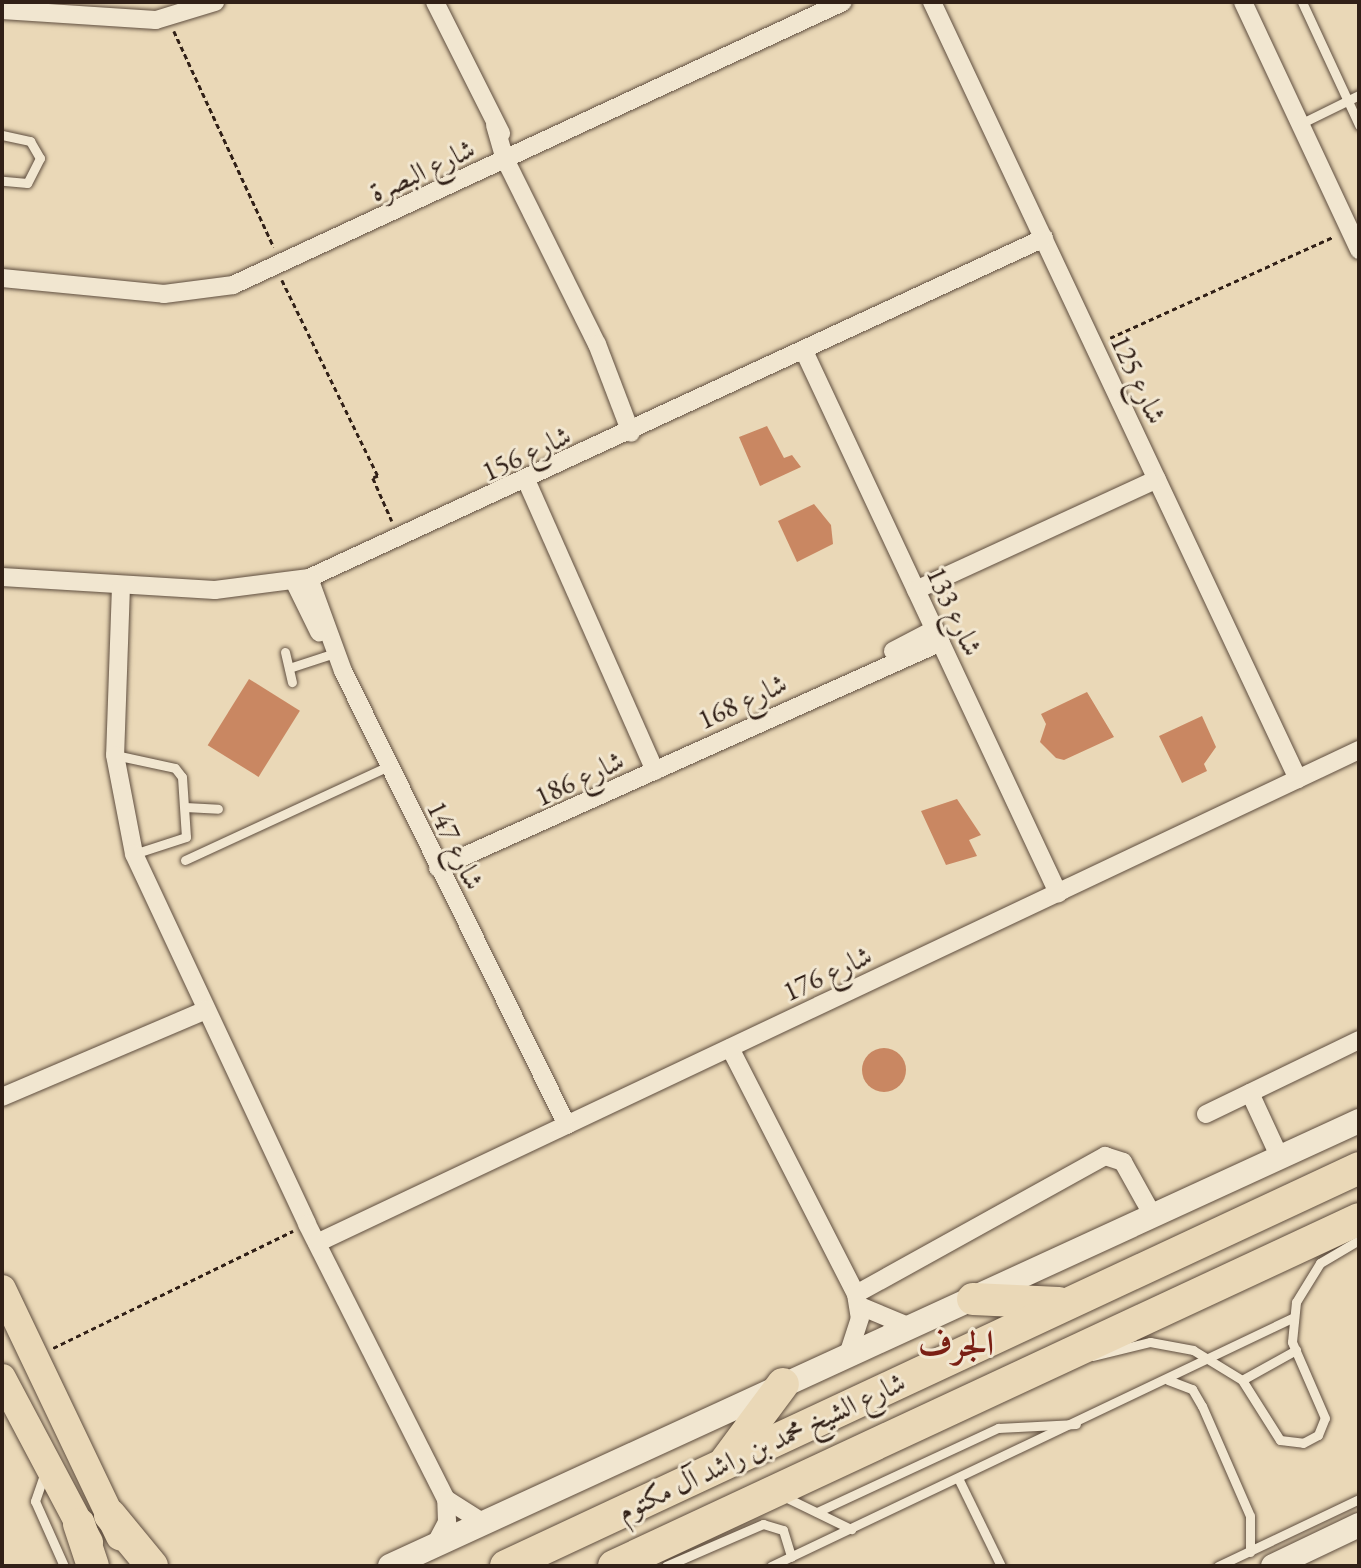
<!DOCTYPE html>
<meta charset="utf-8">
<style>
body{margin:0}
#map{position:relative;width:1361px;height:1568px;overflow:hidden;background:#ead8b7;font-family:"EB Garamond",Amiri,serif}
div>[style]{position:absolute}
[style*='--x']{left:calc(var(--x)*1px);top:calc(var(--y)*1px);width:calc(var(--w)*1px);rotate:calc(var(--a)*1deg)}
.building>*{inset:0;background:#c98762;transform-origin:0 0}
.round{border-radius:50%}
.path>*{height:2.5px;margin-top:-1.25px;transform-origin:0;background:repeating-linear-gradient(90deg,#312017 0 5px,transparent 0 8.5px)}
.roads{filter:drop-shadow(0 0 2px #5f4e3f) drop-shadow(0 0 2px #5f4e3f)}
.lane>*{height:9px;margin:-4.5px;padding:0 4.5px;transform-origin:4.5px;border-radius:4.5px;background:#f1e6d0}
.street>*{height:18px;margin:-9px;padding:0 9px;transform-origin:9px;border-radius:9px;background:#f1e6d0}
.secondary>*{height:24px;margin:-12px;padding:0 12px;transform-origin:12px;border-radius:12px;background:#f1e6d0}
.primary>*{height:28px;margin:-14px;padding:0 14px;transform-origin:14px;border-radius:14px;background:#ead8b7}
.highway>*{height:32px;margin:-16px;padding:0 16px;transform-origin:16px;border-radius:16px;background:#ead8b7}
span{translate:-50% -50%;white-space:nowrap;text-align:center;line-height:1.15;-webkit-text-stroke:6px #f1e6d0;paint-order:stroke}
.street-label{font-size:28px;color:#312017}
.district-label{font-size:35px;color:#7a1f14;font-weight:700}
.frame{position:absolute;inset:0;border:4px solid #312017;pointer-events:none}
</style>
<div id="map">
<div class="building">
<i style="clip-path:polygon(767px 426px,784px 458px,792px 455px,801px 467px,760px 486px,739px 437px)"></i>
<i style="clip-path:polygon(814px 504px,831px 525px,833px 544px,797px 562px,778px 521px)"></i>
<i style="left:249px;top:679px;width:60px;height:78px;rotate:32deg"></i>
<i style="clip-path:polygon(1087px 692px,1114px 737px,1064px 760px,1056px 758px,1040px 742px,1046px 724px,1041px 714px)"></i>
<i style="clip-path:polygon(1202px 716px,1216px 747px,1204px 764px,1207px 771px,1182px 783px,1159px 736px)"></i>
<i style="clip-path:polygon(957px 799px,981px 835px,969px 840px,977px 856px,946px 865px,921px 811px)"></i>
<i class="round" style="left:862px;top:1048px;width:44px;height:44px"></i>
</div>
<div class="path">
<i style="--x:174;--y:31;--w:238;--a:65.2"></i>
<i style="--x:282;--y:280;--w:218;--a:63.9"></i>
<i style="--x:378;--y:476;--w:5;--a:158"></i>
<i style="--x:373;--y:478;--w:47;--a:66.2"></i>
<i style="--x:1110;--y:338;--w:245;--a:-24.4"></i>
<i style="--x:53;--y:1348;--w:267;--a:-26"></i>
</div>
<div class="roads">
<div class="lane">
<i style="--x:1302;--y:2;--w:136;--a:65.1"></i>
<i style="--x:1300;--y:124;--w:66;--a:-26.2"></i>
<i style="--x:2;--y:135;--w:29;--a:12"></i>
<i style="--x:30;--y:141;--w:20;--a:60"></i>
<i style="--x:40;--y:158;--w:28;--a:117"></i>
<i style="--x:27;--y:183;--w:25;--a:-175"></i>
<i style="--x:285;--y:652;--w:31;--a:77"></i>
<i style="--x:289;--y:668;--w:45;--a:-18"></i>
<i style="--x:115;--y:755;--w:61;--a:12.2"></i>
<i style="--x:175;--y:768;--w:11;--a:52"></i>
<i style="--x:182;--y:777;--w:60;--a:86.2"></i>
<i style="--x:186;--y:837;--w:55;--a:161.9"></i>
<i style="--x:185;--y:807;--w:33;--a:3"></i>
<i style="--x:185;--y:860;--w:224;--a:-24.8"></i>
<i style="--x:1093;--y:1356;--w:59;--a:-13.8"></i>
<i style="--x:1150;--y:1342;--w:44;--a:10.5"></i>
<i style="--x:1193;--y:1350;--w:57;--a:31.5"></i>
<i style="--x:1242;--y:1380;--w:71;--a:57.7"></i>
<i style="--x:1280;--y:1440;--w:23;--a:7"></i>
<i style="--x:1303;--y:1443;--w:17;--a:-28"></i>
<i style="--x:1318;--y:1435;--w:18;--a:-68"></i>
<i style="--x:1325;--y:1418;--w:83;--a:-113.5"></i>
<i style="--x:1292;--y:1342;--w:40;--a:-84.3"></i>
<i style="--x:1296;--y:1302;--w:46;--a:-58.4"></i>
<i style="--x:1320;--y:1263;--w:45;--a:-30.5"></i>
<i style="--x:1168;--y:1380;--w:26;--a:21"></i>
<i style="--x:1192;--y:1389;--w:20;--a:60"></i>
<i style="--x:1202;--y:1406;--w:120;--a:66.4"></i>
<i style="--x:1250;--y:1516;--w:36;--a:90"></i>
<i style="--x:1242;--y:1380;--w:62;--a:-29.1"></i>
<i style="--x:45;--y:1472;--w:31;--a:109"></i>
<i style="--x:35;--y:1501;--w:71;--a:66"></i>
<i style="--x:959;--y:1480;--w:96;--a:64"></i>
<i style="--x:783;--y:1496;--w:76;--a:25.9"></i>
<i style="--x:817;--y:1512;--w:200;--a:-24.9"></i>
<i style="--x:998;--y:1428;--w:78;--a:-2.9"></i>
<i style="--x:666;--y:1566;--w:106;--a:-23.4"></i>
<i style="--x:763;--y:1524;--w:21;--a:17"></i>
<i style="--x:783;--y:1530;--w:28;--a:73"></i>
<i style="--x:771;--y:1566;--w:577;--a:-25.45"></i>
<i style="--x:1218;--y:1566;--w:156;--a:-25.4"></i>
</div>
<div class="street">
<i style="--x:435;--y:2;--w:147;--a:63.3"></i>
<i style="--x:932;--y:2;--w:859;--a:64.78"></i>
<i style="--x:1243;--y:2;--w:274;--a:64.9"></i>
<i style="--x:2;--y:10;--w:154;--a:3.7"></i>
<i style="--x:156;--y:20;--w:62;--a:-17"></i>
<i style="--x:495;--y:125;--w:35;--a:74"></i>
<i style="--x:505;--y:159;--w:207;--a:63.6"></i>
<i style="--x:597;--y:344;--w:95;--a:69.1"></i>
<i style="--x:2;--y:278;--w:163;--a:5.6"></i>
<i style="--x:164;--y:294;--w:70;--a:-7.4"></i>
<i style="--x:233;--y:285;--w:672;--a:-24.89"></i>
<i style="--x:804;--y:351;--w:599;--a:64.89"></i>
<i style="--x:527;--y:482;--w:316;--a:66.1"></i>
<i style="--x:2;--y:577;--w:213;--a:3.5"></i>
<i style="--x:215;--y:590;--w:95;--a:-7.3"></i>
<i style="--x:309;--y:578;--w:810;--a:-24.82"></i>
<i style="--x:309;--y:578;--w:99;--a:69.9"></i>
<i style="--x:343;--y:671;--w:506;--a:63.74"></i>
<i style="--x:295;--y:583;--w:55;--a:63.9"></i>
<i style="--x:121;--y:586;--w:169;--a:92"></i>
<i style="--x:115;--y:755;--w:101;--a:79.1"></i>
<i style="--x:134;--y:854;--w:408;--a:64.9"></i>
<i style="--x:307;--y:1224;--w:308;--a:63.2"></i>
<i style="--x:446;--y:1499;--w:43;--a:32.6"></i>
<i style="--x:916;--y:590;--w:265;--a:-24.7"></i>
<i style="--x:893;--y:651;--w:47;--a:-27.6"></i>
<i style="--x:438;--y:868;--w:551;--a:-24.19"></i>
<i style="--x:730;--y:1048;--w:276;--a:62.9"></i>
<i style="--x:856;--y:1294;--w:24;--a:81"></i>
<i style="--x:860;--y:1318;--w:38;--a:108"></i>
<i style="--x:1250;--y:1093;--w:72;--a:65.2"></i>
<i style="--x:2;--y:1097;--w:222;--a:-23.1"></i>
<i style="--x:1206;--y:1114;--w:170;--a:-25.8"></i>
<i style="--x:317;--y:1243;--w:1153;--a:-25.32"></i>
<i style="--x:856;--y:1294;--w:285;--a:-29"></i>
<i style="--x:1105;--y:1156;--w:19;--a:18"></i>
<i style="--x:1123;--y:1162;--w:62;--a:60.9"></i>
<i style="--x:860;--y:1306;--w:52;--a:22.6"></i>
<i style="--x:436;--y:1543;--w:24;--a:-62"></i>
<i style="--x:447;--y:1522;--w:23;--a:-92"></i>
</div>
<div class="secondary">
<i style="--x:390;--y:1566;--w:1066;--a:-24.67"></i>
<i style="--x:1273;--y:1566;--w:95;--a:-25.5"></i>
</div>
<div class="primary">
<i style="--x:2;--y:1289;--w:274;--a:64.5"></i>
<i style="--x:2;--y:1378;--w:186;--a:62.1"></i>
</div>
<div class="highway">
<i style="--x:973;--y:1299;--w:86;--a:2.7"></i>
<i style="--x:725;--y:1462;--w:97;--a:-53.4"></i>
<i style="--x:110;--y:1515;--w:66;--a:50.5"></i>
<i style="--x:79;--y:1524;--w:44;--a:71.6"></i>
<i style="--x:506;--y:1566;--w:941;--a:-25.01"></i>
<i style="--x:614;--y:1566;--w:822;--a:-24.97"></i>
</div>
</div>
<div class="street-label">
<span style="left:422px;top:170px;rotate:-25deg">شارع البصرة</span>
<span style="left:1139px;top:379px;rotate:65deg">شارع 125</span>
<span style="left:526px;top:453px;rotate:-25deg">شارع 156</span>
<span style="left:955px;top:611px;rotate:65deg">شارع 133</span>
<span style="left:742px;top:701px;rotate:-25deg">شارع 168</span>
<span style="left:579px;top:778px;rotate:-25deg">شارع 186</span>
<span style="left:456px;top:845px;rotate:64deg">شارع 147</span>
<span style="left:827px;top:973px;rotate:-25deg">شارع 176</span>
<span style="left:761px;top:1446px;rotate:-25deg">شارع الشيخ محمد بن راشد آل مكتوم</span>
</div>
<div class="district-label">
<span style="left:956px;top:1343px">الجرف</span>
</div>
<div class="frame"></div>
</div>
